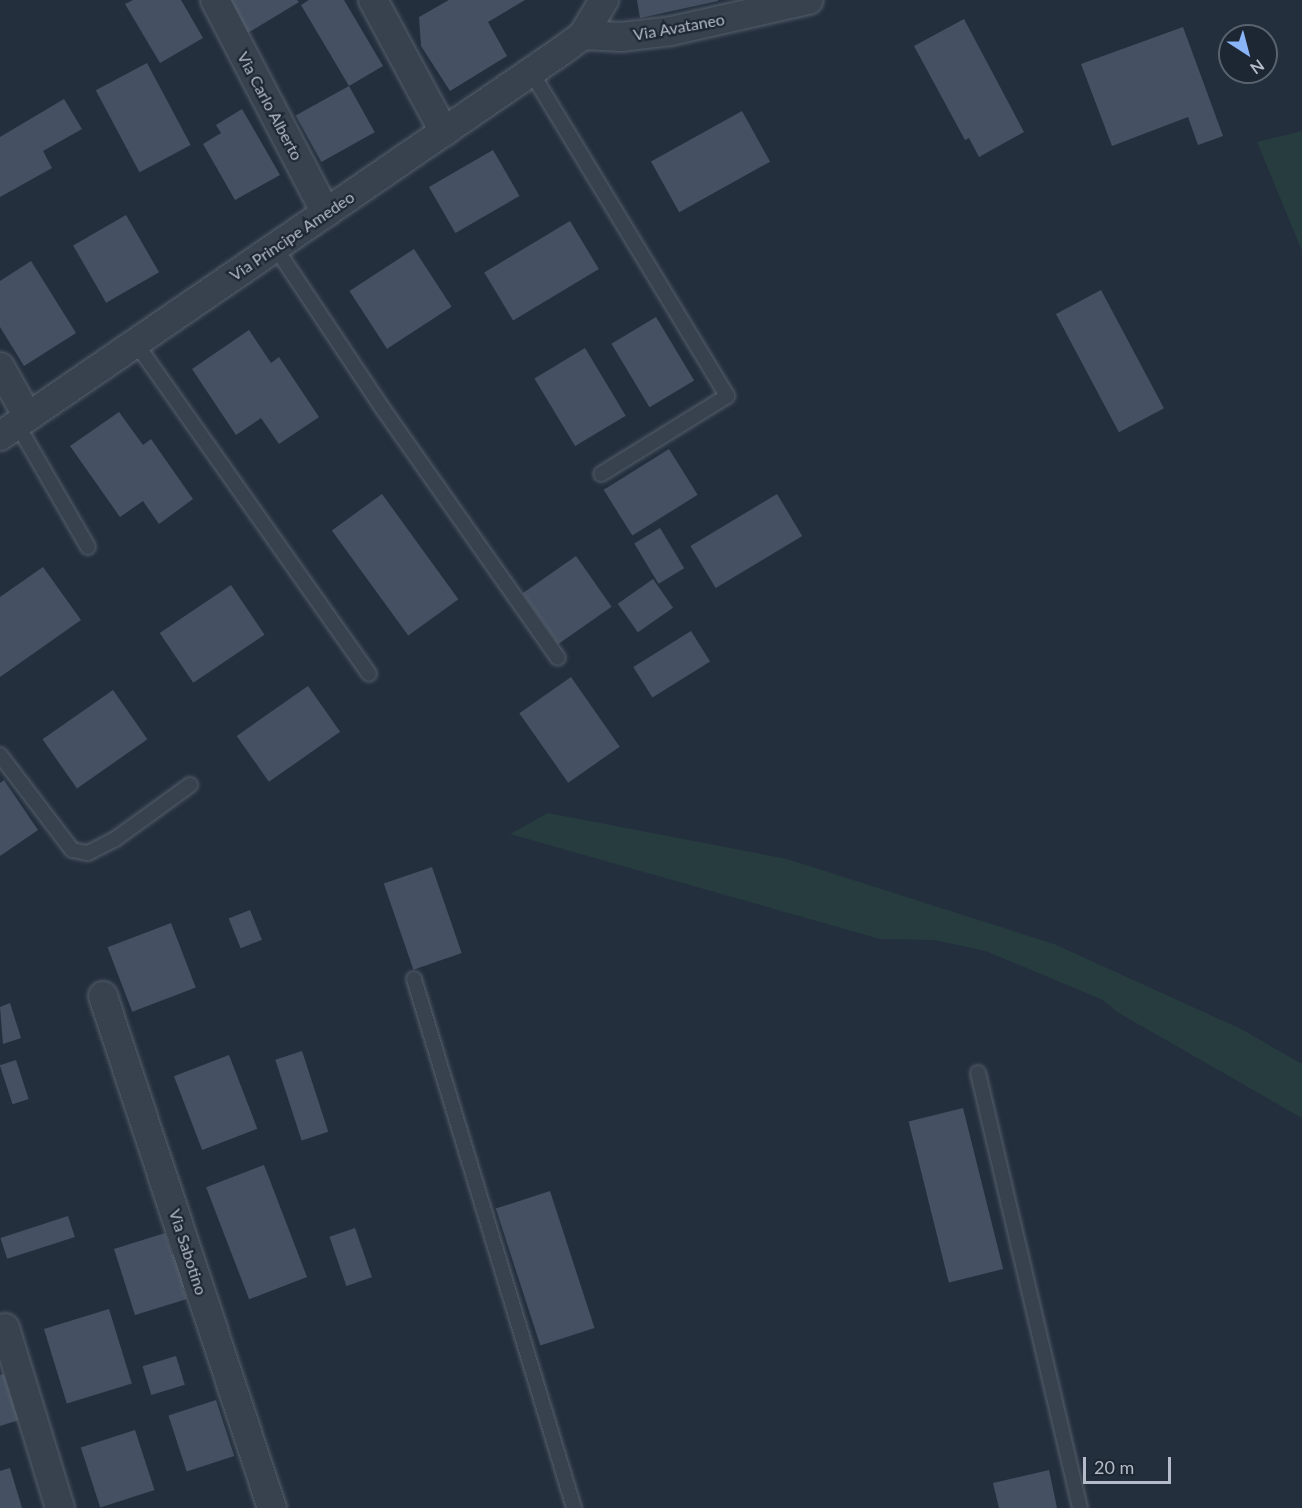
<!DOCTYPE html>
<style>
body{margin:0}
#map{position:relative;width:1302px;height:1508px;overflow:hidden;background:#242f3e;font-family:Lato,sans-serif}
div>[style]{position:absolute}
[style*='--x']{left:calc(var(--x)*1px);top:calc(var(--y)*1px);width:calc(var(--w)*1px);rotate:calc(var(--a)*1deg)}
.green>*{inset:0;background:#263c3f}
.building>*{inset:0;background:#455162;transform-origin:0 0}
.roads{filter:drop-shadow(0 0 2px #565f6c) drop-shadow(0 0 2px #565f6c)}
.lane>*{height:14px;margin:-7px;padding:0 7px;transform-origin:7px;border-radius:7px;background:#38414e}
.street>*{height:28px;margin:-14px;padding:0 14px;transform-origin:14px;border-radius:14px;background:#38414e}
span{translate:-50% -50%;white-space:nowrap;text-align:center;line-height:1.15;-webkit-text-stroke:4.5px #1d2633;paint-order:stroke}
.street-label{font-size:16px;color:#b4bcc9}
.north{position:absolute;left:1218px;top:24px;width:60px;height:60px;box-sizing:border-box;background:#1d2633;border:2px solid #59626f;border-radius:50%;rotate:144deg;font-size:16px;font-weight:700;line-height:24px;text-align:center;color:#b4bcc9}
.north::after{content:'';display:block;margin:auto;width:21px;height:27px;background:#8ab4f8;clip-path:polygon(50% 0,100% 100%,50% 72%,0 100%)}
.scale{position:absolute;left:1083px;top:1457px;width:88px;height:27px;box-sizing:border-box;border:3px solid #b4bcc9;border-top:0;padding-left:8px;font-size:18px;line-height:21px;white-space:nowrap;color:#b4bcc9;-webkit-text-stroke:4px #1d2633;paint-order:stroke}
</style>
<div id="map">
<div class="green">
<i style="clip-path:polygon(1302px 131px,1302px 251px,1257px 142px)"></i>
<i style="clip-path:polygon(548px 813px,787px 859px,1054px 944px,1241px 1029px,1302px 1064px,1302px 1118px,1117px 1012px,1103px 1000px,986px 951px,934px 940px,880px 939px,510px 834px)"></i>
</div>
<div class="building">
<i style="clip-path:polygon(133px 0,181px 0,203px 38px,160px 63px,125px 4px)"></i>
<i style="clip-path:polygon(226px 0,297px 0,299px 2px,246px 34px)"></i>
<i style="clip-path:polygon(309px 0,344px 0,383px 66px,349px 86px,301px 5px)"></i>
<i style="clip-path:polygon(449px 0,525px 0,488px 22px,507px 56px,450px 91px,421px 46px,419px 17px)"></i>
<i style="clip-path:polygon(637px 0,718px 0,718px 1px,640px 18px)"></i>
<i style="clip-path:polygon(964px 19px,1024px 132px,979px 157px,969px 138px,965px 140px,914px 46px)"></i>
<i style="clip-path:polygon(1183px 27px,1223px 136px,1198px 145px,1188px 117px,1112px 146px,1081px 64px)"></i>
<i style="left:147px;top:63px;width:93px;height:58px;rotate:62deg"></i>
<i style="left:349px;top:86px;width:53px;height:61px;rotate:61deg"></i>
<i style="clip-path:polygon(64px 99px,82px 129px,43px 151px,52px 168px,0 197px,0 137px)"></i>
<i style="clip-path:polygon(242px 109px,280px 175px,235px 200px,203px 144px,221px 133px,216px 125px)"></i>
<i style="left:742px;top:111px;width:58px;height:104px;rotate:61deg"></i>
<i style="left:493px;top:150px;width:53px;height:74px;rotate:60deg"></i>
<i style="left:126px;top:215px;width:66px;height:61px;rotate:60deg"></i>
<i style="left:570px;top:221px;width:56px;height:100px;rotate:59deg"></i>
<i style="left:414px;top:249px;width:69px;height:77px;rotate:57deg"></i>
<i style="clip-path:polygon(31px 261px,76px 333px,24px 366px,0 327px,0 281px)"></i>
<i style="left:1101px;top:290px;width:134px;height:51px;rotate:62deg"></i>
<i style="left:656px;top:317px;width:74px;height:52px;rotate:59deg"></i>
<i style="clip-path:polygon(249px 330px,271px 363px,279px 357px,319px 417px,279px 444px,261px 418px,236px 435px,192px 369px)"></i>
<i style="left:585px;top:348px;width:79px;height:59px;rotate:59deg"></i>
<i style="clip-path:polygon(119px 412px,143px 445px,151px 439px,193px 499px,159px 524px,143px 501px,120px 517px,70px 446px)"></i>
<i style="left:669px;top:449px;width:54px;height:77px;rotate:58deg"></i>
<i style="left:382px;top:494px;width:130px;height:62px;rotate:54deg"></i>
<i style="left:777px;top:494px;width:49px;height:101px;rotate:59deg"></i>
<i style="left:660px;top:528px;width:47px;height:30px;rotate:59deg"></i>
<i style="left:576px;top:556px;width:62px;height:65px;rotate:55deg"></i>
<i style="clip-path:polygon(43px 567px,81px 620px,0 677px,0 597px)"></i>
<i style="left:653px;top:579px;width:35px;height:43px;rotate:55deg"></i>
<i style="left:231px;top:585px;width:60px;height:86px;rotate:56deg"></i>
<i style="left:691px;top:631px;width:36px;height:68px;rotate:58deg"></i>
<i style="left:571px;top:677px;width:85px;height:63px;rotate:55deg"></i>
<i style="left:308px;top:686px;width:56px;height:87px;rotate:55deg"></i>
<i style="left:113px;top:690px;width:60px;height:86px;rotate:55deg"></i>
<i style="clip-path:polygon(4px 780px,38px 830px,0 856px,0 783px)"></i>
<i style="left:432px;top:867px;width:91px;height:51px;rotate:71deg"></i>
<i style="left:250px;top:910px;width:32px;height:23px;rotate:68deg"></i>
<i style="left:171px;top:923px;width:69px;height:68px;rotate:69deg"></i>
<i style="clip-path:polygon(10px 1003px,21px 1038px,3px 1044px,0 1007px)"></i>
<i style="left:302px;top:1051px;width:85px;height:28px;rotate:72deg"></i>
<i style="left:229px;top:1055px;width:79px;height:59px;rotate:69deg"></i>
<i style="left:16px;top:1060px;width:41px;height:17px;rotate:72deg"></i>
<i style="left:963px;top:1108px;width:166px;height:56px;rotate:76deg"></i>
<i style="left:264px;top:1165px;width:120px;height:62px;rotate:69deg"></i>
<i style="left:550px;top:1191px;width:144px;height:57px;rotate:72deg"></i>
<i style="left:68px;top:1216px;width:22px;height:71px;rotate:72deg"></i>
<i style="left:355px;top:1228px;width:52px;height:27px;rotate:71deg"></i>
<i style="clip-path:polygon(165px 1233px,172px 1255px,181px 1253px,191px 1286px,183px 1288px,187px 1299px,135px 1315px,114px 1249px)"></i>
<i style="left:109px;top:1309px;width:78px;height:68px;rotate:73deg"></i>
<i style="left:176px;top:1356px;width:30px;height:35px;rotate:73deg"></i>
<i style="clip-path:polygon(4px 1374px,19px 1420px,0 1426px,0 1375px)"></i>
<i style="left:216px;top:1400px;width:59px;height:50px;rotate:72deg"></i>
<i style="left:135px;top:1430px;width:63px;height:57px;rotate:72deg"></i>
<i style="clip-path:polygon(10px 1468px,22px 1508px,0 1508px,0 1471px)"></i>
<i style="clip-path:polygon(1049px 1470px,1057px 1508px,999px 1508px,993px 1483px)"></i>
</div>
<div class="roads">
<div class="lane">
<i style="--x:531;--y:72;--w:379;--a:58.8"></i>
<i style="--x:727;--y:396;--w:148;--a:148.2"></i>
<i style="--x:275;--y:247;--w:195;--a:56.3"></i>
<i style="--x:383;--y:409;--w:304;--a:54.9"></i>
<i style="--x:135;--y:342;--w:406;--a:54.8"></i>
<i style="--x:17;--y:424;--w:142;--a:60"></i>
<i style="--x:0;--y:755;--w:119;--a:52.8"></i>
<i style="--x:72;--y:850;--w:16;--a:11"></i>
<i style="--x:88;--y:853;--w:29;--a:-27"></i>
<i style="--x:114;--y:840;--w:94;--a:-35.9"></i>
<i style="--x:414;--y:979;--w:553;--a:73.17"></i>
<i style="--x:978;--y:1073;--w:447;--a:76.8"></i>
</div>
<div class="street">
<i style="--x:215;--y:0;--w:240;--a:62.5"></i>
<i style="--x:373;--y:0;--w:150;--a:61.7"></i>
<i style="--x:583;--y:35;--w:38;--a:3"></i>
<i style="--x:621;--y:37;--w:50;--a:-6.8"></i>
<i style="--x:671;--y:31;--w:141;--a:-12.7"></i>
<i style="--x:0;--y:367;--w:57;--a:60.8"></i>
<i style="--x:0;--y:436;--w:679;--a:-34.44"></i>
<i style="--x:560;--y:52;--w:29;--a:-36"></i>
<i style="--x:583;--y:35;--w:41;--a:-59"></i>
<i style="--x:103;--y:996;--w:539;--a:71.73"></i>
<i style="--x:5;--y:1328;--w:188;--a:73"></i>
</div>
</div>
<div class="street-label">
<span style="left:679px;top:27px;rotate:-10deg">Via Avataneo</span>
<span style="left:270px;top:106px;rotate:62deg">Via Carlo Alberto</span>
<span style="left:292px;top:236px;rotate:-34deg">Via Principe Amedeo</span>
<span style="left:188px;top:1252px;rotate:72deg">Via Sabotino</span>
</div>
<div class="north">N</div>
<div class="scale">20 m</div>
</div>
